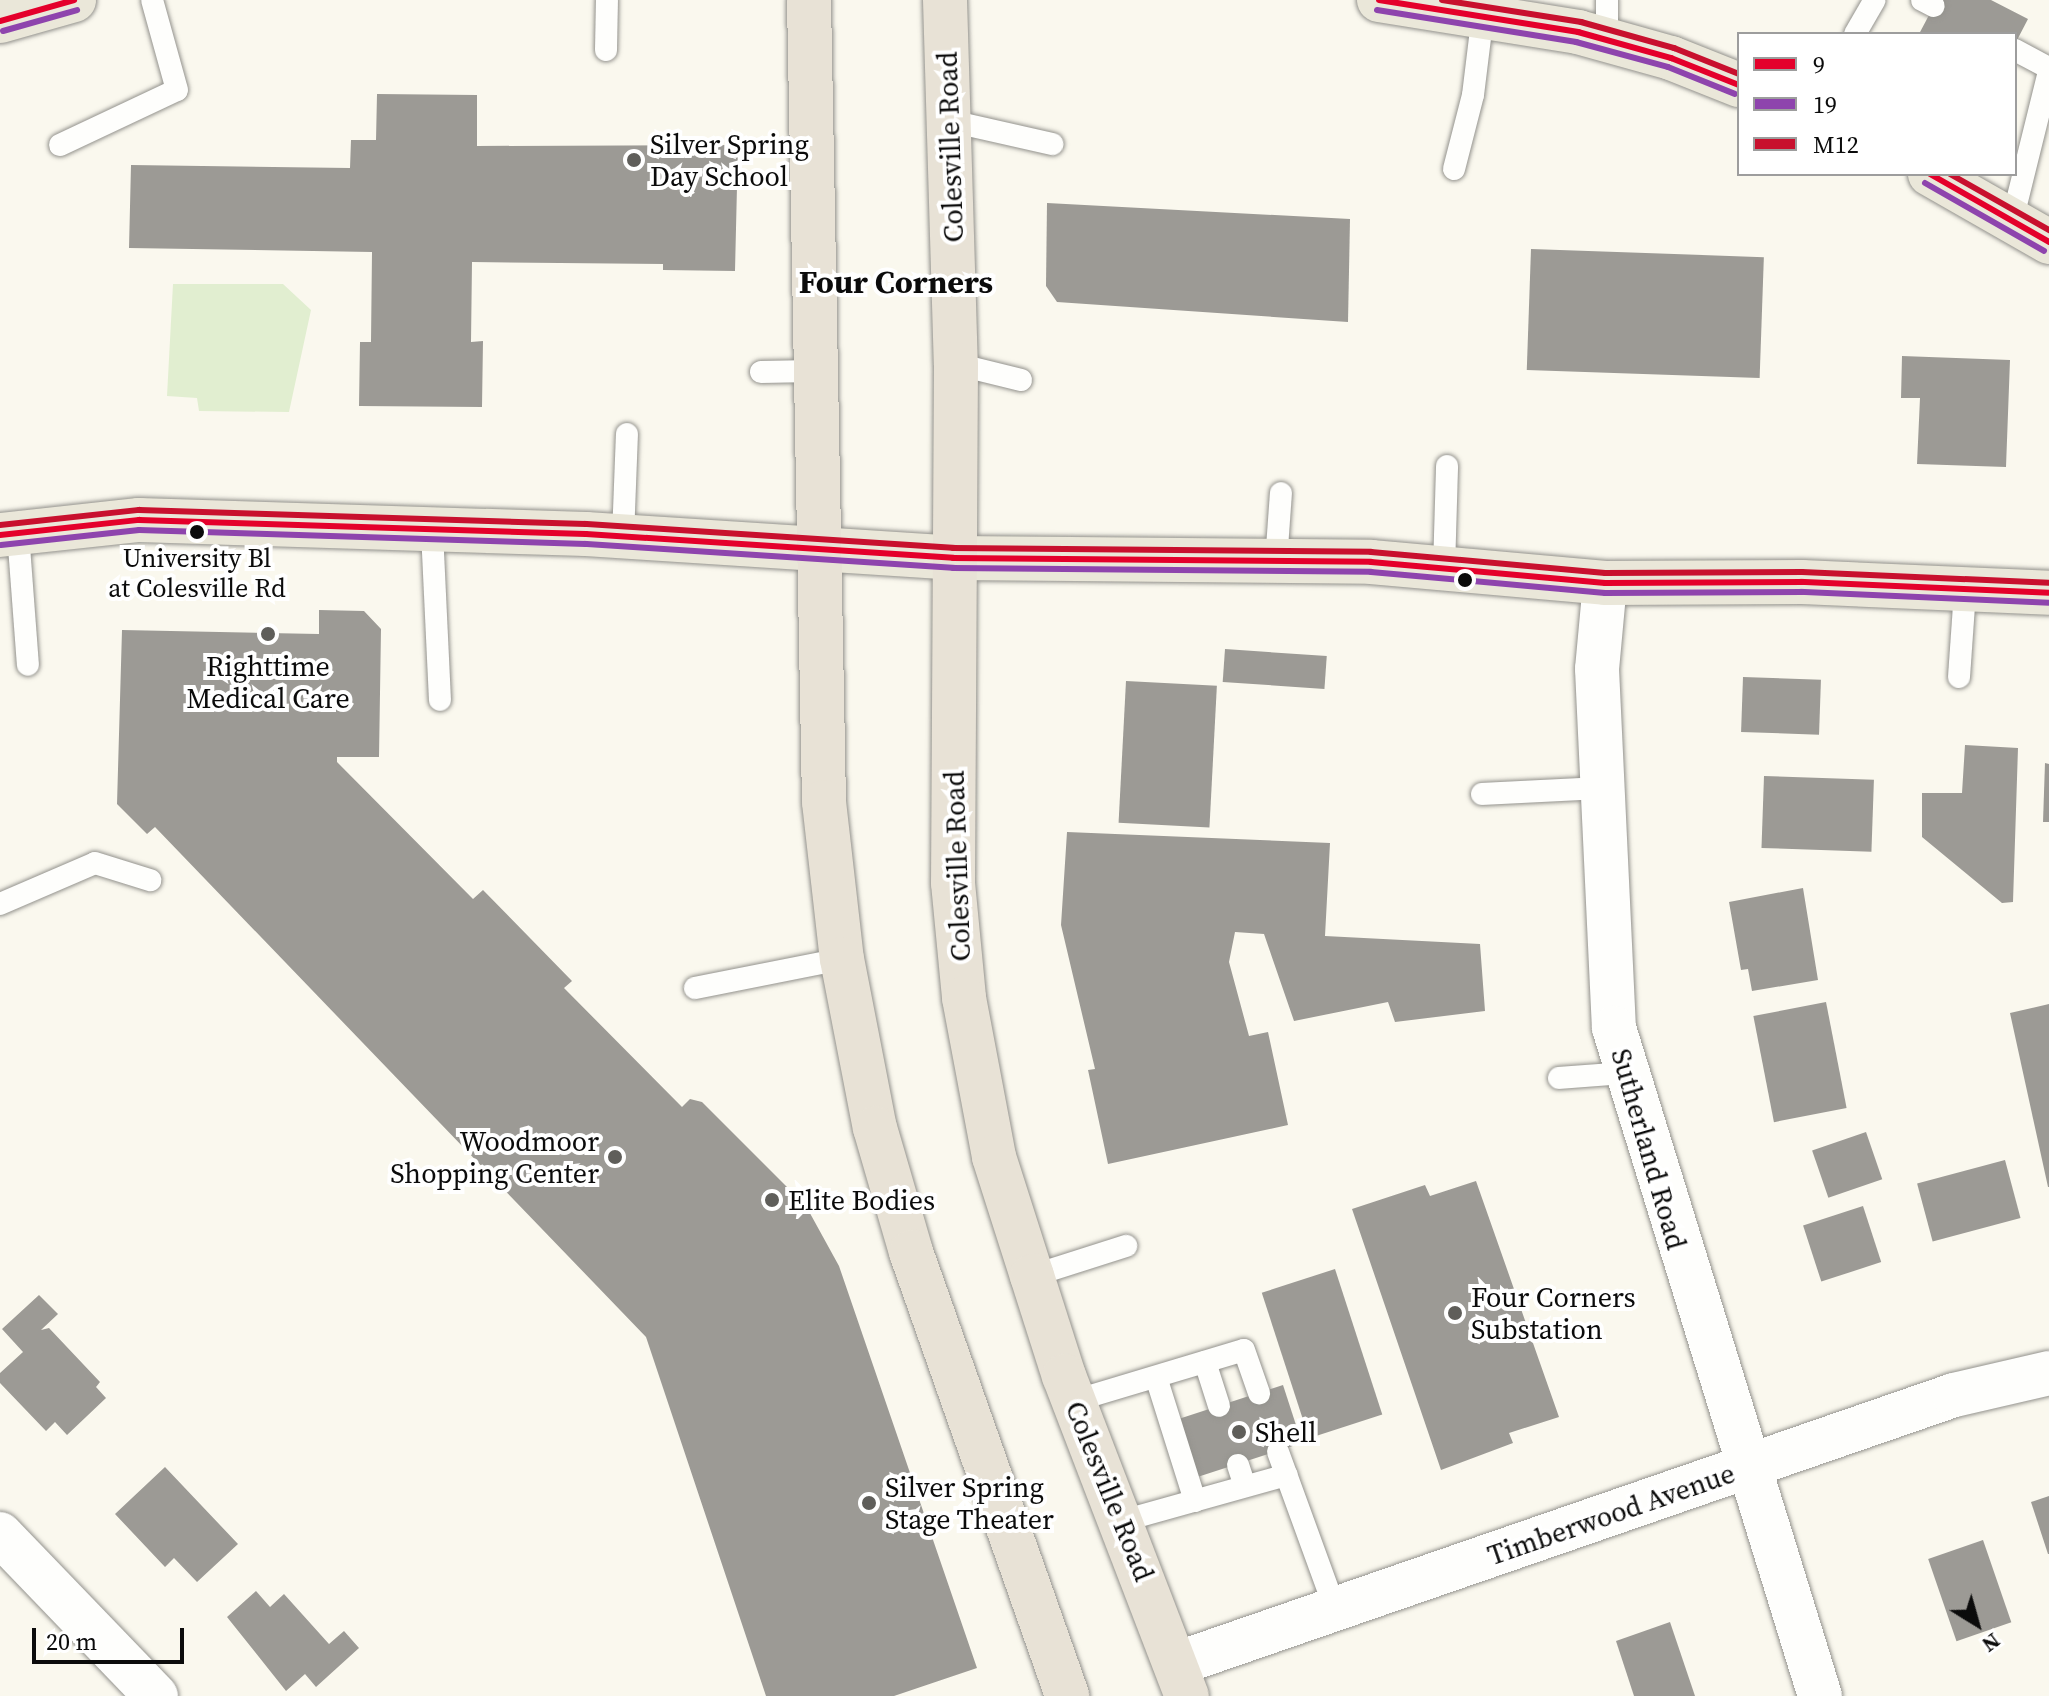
<!DOCTYPE html>
<style>
body{margin:0}
#map{position:relative;width:2049px;height:1696px;overflow:hidden;background:#faf8ee;font-family:"Source Serif 4",serif}
div>[style]{position:absolute}
[style*='--x']{left:calc(var(--x)*1px);top:calc(var(--y)*1px);width:calc(var(--w)*1px);rotate:calc(var(--a)*1deg)}
.green>*{inset:0;background:#e1eed0}
.building>*{inset:0;background:#9c9a95;transform-origin:0 0}
.roads{filter:drop-shadow(0 0 2px #93928d) drop-shadow(0 0 2px #93928d)}
.service>*{height:22px;margin:-11px;padding:0 11px;transform-origin:11px;border-radius:11px;background:#fefefc}
.minor>*{height:44px;margin:-22px;padding:0 22px;transform-origin:22px;border-radius:22px;background:#fefefc}
.primary>*{height:44px;margin:-22px;padding:0 22px;transform-origin:22px;border-radius:22px;background:#eae7d9}
.trunk>*{height:44px;margin:-22px;padding:0 22px;transform-origin:22px;border-radius:22px;background:#e8e2d6}
.bus-1>*{height:6px;margin:-3px;padding:0 3px;transform-origin:3px;border-radius:3px;background:#e4002b}
.bus-2>*{height:6px;margin:-3px;padding:0 3px;transform-origin:3px;border-radius:3px;background:#8e44ad}
.bus-3>*{height:6px;margin:-3px;padding:0 3px;transform-origin:3px;border-radius:3px;background:#c8102e}
.dots>*{width:22px;height:22px;translate:-50% -50%;box-sizing:border-box;border:4px solid #fff;border-radius:50%}
span{translate:-50% -50%;white-space:nowrap;text-align:center;line-height:1.15;-webkit-text-stroke:8px #fff;paint-order:stroke}
.bus-label{font-size:26px;color:#0b0b0b}
.poi-label{font-size:28px;color:#0b0b0b}
.left{translate:0 -50%;text-align:left}
.right{translate:-100% -50%;text-align:right}
.street-label{font-size:28px;color:#0b0b0b}
.quarter-label{font-size:32px;color:#0b0b0b;font-weight:700}
.legend{position:absolute;left:1737px;top:32px;width:280px;height:144px;box-sizing:border-box;background:#fff;border:2px solid #9d9d9d;margin:0;padding:10px 14px;list-style:none;font-size:24px;color:#0b0b0b}
.legend li{display:flex;align-items:center;gap:16px;height:40px}
.legend b{width:40px;border:2px solid #9d9d9d}
.north{position:absolute;left:1937px;top:1584px;width:80px;height:80px;-webkit-text-stroke:6px #fff;paint-order:stroke;rotate:143deg;font-size:22px;font-weight:700;line-height:32px;text-align:center;color:#0b0b0b}
.north::after{content:'';display:block;margin:auto;width:28px;height:36px;background:#0b0b0b;clip-path:polygon(50% 0,100% 100%,50% 72%,0 100%)}
.scale{position:absolute;left:32px;top:1628px;width:152px;height:36px;box-sizing:border-box;border:4px solid #0b0b0b;border-top:0;padding-left:10px;font-size:24px;line-height:28px;white-space:nowrap;color:#0b0b0b;-webkit-text-stroke:6px #fff;paint-order:stroke}
</style>
<div id="map">
<div class="green">
<i style="clip-path:polygon(173px 284px,283px 284px,311px 310px,289px 412px,199px 411px,197px 398px,167px 396px)"></i>
</div>
<div class="building">
<i style="clip-path:polygon(1937px 0,1991px 0,2028px 19px,2015px 44px,2015px 34px,1919px 34px)"></i>
<i style="clip-path:polygon(377px 94px,477px 95px,477px 146px,738px 145px,735px 271px,663px 270px,663px 264px,472px 262px,471px 342px,483px 341px,482px 407px,359px 406px,360px 342px,371px 342px,372px 252px,129px 248px,131px 165px,350px 168px,351px 140px,376px 140px)"></i>
<i style="clip-path:polygon(1047px 203px,1350px 219px,1348px 322px,1057px 302px,1046px 286px)"></i>
<i style="left:1531px;top:249px;width:233px;height:121px;rotate:2deg"></i>
<i style="clip-path:polygon(1902px 356px,2010px 360px,2006px 467px,1917px 464px,1920px 398px,1901px 398px)"></i>
<i style="clip-path:polygon(319px 610px,364px 611px,381px 629px,379px 757px,337px 757px,337px 762px,473px 899px,483px 890px,572px 981px,564px 988px,682px 1107px,690px 1099px,702px 1102px,806px 1206px,839px 1266px,977px 1668px,894px 1696px,766px 1696px,646px 1337px,155px 827px,147px 834px,117px 804px,122px 630px,319px 634px)"></i>
<i style="left:1225px;top:649px;width:102px;height:33px;rotate:4deg"></i>
<i style="left:1743px;top:677px;width:78px;height:55px;rotate:2deg"></i>
<i style="left:1126px;top:681px;width:91px;height:142px;rotate:3deg"></i>
<i style="clip-path:polygon(1965px 745px,2018px 748px,2013px 902px,2002px 903px,1922px 837px,1922px 793px,1962px 793px)"></i>
<i style="clip-path:polygon(2045px 763px,2049px 764px,2049px 822px,2043px 822px)"></i>
<i style="left:1764px;top:776px;width:110px;height:72px;rotate:2deg"></i>
<i style="clip-path:polygon(1067px 832px,1330px 843px,1325px 936px,1480px 944px,1485px 1011px,1395px 1022px,1388px 1002px,1294px 1021px,1264px 934px,1235px 932px,1229px 962px,1249px 1036px,1268px 1032px,1288px 1125px,1108px 1164px,1088px 1070px,1095px 1069px,1061px 925px)"></i>
<i style="clip-path:polygon(1803px 888px,1818px 980px,1752px 991px,1748px 969px,1741px 970px,1729px 902px)"></i>
<i style="left:1826px;top:1002px;width:108px;height:74px;rotate:79deg"></i>
<i style="clip-path:polygon(2049px 1004px,2049px 1187px,2048px 1187px,2010px 1013px)"></i>
<i style="left:1866px;top:1132px;width:50px;height:57px;rotate:71deg"></i>
<i style="left:2005px;top:1160px;width:60px;height:91px;rotate:75deg"></i>
<i style="clip-path:polygon(1476px 1181px,1559px 1417px,1509px 1433px,1513px 1443px,1441px 1470px,1352px 1209px,1425px 1185px,1430px 1196px)"></i>
<i style="left:1863px;top:1206px;width:59px;height:63px;rotate:72deg"></i>
<i style="left:1335px;top:1269px;width:153px;height:77px;rotate:72deg"></i>
<i style="clip-path:polygon(39px 1295px,58px 1314px,41px 1330px,49px 1328px,100px 1382px,96px 1387px,106px 1398px,67px 1435px,55px 1422px,46px 1431px,0 1383px,0 1373px,23px 1352px,2px 1329px)"></i>
<i style="left:1283px;top:1385px;width:61px;height:113px;rotate:72deg"></i>
<i style="clip-path:polygon(165px 1467px,238px 1544px,197px 1582px,174px 1558px,165px 1567px,115px 1514px)"></i>
<i style="clip-path:polygon(2049px 1496px,2049px 1554px,2048px 1554px,2031px 1502px)"></i>
<i style="left:1983px;top:1540px;width:87px;height:58px;rotate:71deg"></i>
<i style="clip-path:polygon(256px 1591px,270px 1607px,284px 1594px,329px 1644px,344px 1631px,359px 1648px,316px 1687px,305px 1674px,286px 1691px,227px 1617px)"></i>
<i style="clip-path:polygon(1670px 1622px,1695px 1696px,1634px 1696px,1616px 1641px)"></i>
</div>
<div class="roads">
<div class="service">
<i style="--x:1607;--y:0;--w:41;--a:90"></i>
<i style="--x:1922;--y:0;--w:13;--a:27"></i>
<i style="--x:1855;--y:34;--w:39;--a:-60"></i>
<i style="--x:606;--y:50;--w:50;--a:-88.9"></i>
<i style="--x:2015;--y:50;--w:38;--a:28"></i>
<i style="--x:950;--y:121;--w:105;--a:12.7"></i>
<i style="--x:60;--y:145;--w:129;--a:-25.2"></i>
<i style="--x:177;--y:90;--w:93;--a:-105.5"></i>
<i style="--x:1454;--y:169;--w:76;--a:-75.6"></i>
<i style="--x:1473;--y:95;--w:83;--a:-83"></i>
<i style="--x:2012;--y:221;--w:154;--a:-76.1"></i>
<i style="--x:956;--y:364;--w:67;--a:13.8"></i>
<i style="--x:761;--y:372;--w:52;--a:-1.1"></i>
<i style="--x:432;--y:531;--w:169;--a:87.3"></i>
<i style="--x:18;--y:533;--w:132;--a:85.7"></i>
<i style="--x:623;--y:537;--w:103;--a:-87.8"></i>
<i style="--x:1276;--y:562;--w:69;--a:-85.9"></i>
<i style="--x:1444;--y:569;--w:103;--a:-88.3"></i>
<i style="--x:1959;--y:677;--w:86;--a:-86"></i>
<i style="--x:1482;--y:794;--w:118;--a:-2.9"></i>
<i style="--x:0;--y:904;--w:103;--a:-23.3"></i>
<i style="--x:95;--y:863;--w:58;--a:17.2"></i>
<i style="--x:695;--y:988;--w:150;--a:-11.2"></i>
<i style="--x:1559;--y:1078;--w:67;--a:-4.3"></i>
<i style="--x:1032;--y:1276;--w:99;--a:-17.7"></i>
<i style="--x:1205;--y:1362;--w:46;--a:72.3"></i>
<i style="--x:1156;--y:1377;--w:130;--a:72.5"></i>
<i style="--x:1074;--y:1401;--w:177;--a:-16.7"></i>
<i style="--x:1244;--y:1350;--w:46;--a:70.8"></i>
<i style="--x:1278;--y:1452;--w:167;--a:70"></i>
<i style="--x:1238;--y:1465;--w:22;--a:72"></i>
<i style="--x:1122;--y:1521;--w:171;--a:-15.6"></i>
</div>
<div class="minor">
<i style="--x:1605;--y:583;--w:86;--a:95.3"></i>
<i style="--x:1597;--y:669;--w:359;--a:87.3"></i>
<i style="--x:1614;--y:1028;--w:699;--a:72.86"></i>
<i style="--x:0;--y:1534;--w:225;--a:46.1"></i>
<i style="--x:1176;--y:1664;--w:823;--a:-19.07"></i>
<i style="--x:1954;--y:1395;--w:98;--a:-13"></i>
</div>
<div class="primary">
<i style="--x:1379;--y:0;--w:202;--a:9.1"></i>
<i style="--x:1578;--y:32;--w:97;--a:15.6"></i>
<i style="--x:1671;--y:58;--w:73;--a:21.7"></i>
<i style="--x:0;--y:21;--w:77;--a:-15.8"></i>
<i style="--x:1930;--y:174;--w:137;--a:29.7"></i>
<i style="--x:0;--y:535;--w:140;--a:-6.2"></i>
<i style="--x:139;--y:520;--w:447;--a:1.8"></i>
<i style="--x:586;--y:534;--w:368;--a:3.7"></i>
<i style="--x:953;--y:558;--w:418;--a:0.5"></i>
<i style="--x:1371;--y:562;--w:235;--a:5.1"></i>
<i style="--x:1605;--y:583;--w:197;--a:-0.3"></i>
<i style="--x:1802;--y:582;--w:247;--a:2.5"></i>
</div>
<div class="trunk">
<i style="--x:809;--y:0;--w:802;--a:88.93"></i>
<i style="--x:824;--y:802;--w:158;--a:83.5"></i>
<i style="--x:842;--y:959;--w:172;--a:79"></i>
<i style="--x:875;--y:1128;--w:129;--a:73.8"></i>
<i style="--x:911;--y:1252;--w:471;--a:70.6"></i>
<i style="--x:945;--y:0;--w:364;--a:88.3"></i>
<i style="--x:956;--y:364;--w:519;--a:90.33"></i>
<i style="--x:953;--y:883;--w:116;--a:84.5"></i>
<i style="--x:964;--y:998;--w:162;--a:79.3"></i>
<i style="--x:994;--y:1157;--w:125;--a:72.3"></i>
<i style="--x:1032;--y:1276;--w:105;--a:72.3"></i>
<i style="--x:1064;--y:1376;--w:343;--a:69"></i>
</div>
</div>
<div class="bus-1">
<i style="--x:1379;--y:0;--w:202;--a:9.1"></i>
<i style="--x:1578;--y:32;--w:97;--a:15.6"></i>
<i style="--x:1671;--y:58;--w:73;--a:21.7"></i>
<i style="--x:0;--y:21;--w:77;--a:-15.8"></i>
<i style="--x:1930;--y:174;--w:137;--a:29.7"></i>
<i style="--x:0;--y:535;--w:140;--a:-6.2"></i>
<i style="--x:139;--y:520;--w:447;--a:1.8"></i>
<i style="--x:586;--y:534;--w:368;--a:3.7"></i>
<i style="--x:953;--y:558;--w:418;--a:0.5"></i>
<i style="--x:1371;--y:562;--w:235;--a:5.1"></i>
<i style="--x:1605;--y:583;--w:197;--a:-0.3"></i>
<i style="--x:1802;--y:582;--w:247;--a:2.5"></i>
</div>
<div class="bus-2">
<i style="--x:1377;--y:10;--w:202;--a:9.1"></i>
<i style="--x:1576;--y:42;--w:95;--a:15.2"></i>
<i style="--x:1668;--y:67;--w:72;--a:21.9"></i>
<i style="--x:3;--y:31;--w:77;--a:-15.8"></i>
<i style="--x:1925;--y:183;--w:137;--a:29.7"></i>
<i style="--x:1;--y:545;--w:139;--a:-6.2"></i>
<i style="--x:139;--y:530;--w:447;--a:1.8"></i>
<i style="--x:586;--y:544;--w:368;--a:3.7"></i>
<i style="--x:953;--y:568;--w:418;--a:0.5"></i>
<i style="--x:1371;--y:572;--w:235;--a:5.1"></i>
<i style="--x:1605;--y:593;--w:197;--a:-0.3"></i>
<i style="--x:1802;--y:592;--w:247;--a:2.5"></i>
</div>
<div class="bus-3">
<i style="--x:1442;--y:0;--w:141;--a:9"></i>
<i style="--x:1581;--y:22;--w:97;--a:15.6"></i>
<i style="--x:1674;--y:48;--w:70;--a:21.8"></i>
<i style="--x:1950;--y:174;--w:114;--a:29.5"></i>
<i style="--x:0;--y:525;--w:140;--a:-6.2"></i>
<i style="--x:139;--y:510;--w:447;--a:1.8"></i>
<i style="--x:586;--y:524;--w:368;--a:3.7"></i>
<i style="--x:953;--y:548;--w:418;--a:0.5"></i>
<i style="--x:1371;--y:552;--w:235;--a:5.1"></i>
<i style="--x:1605;--y:573;--w:197;--a:-0.3"></i>
<i style="--x:1802;--y:572;--w:247;--a:2.5"></i>
</div>
<div class="dots">
<i style="left:634px;top:160px;background:#5f5e5a"></i>
<i style="left:197px;top:532px;background:#0b0b0b"></i>
<i style="left:1465px;top:580px;background:#0b0b0b"></i>
<i style="left:268px;top:634px;background:#5f5e5a"></i>
<i style="left:615px;top:1157px;background:#5f5e5a"></i>
<i style="left:772px;top:1200px;background:#5f5e5a"></i>
<i style="left:1455px;top:1313px;background:#5f5e5a"></i>
<i style="left:1239px;top:1432px;background:#5f5e5a"></i>
<i style="left:869px;top:1503px;background:#5f5e5a"></i>
</div>
<div class="bus-label">
<span style="left:197px;top:574px">University Bl<br>at Colesville Rd</span>
</div>
<div class="poi-label">
<span class="left" style="left:650px;top:160px">Silver Spring<br>Day School</span>
<span style="left:268px;top:682px">Righttime<br>Medical Care</span>
<span class="right" style="left:599px;top:1157px">Woodmoor<br>Shopping Center</span>
<span class="left" style="left:788px;top:1200px">Elite Bodies</span>
<span class="left" style="left:1471px;top:1313px">Four Corners<br>Substation</span>
<span class="left" style="left:1255px;top:1432px">Shell</span>
<span class="left" style="left:885px;top:1503px">Silver Spring<br>Stage Theater</span>
</div>
<div class="street-label">
<span style="left:950px;top:147px;rotate:-92deg">Colesville Road</span>
<span style="left:957px;top:866px;rotate:-92deg">Colesville Road</span>
<span style="left:1649px;top:1149px;rotate:74deg">Sutherland Road</span>
<span style="left:1110px;top:1491px;rotate:68deg">Colesville Road</span>
<span style="left:1611px;top:1514px;rotate:-19deg">Timberwood Avenue</span>
</div>
<div class="quarter-label">
<span style="left:896px;top:282px">Four Corners</span>
</div>
<ul class="legend">
<li><b style="height:10px;background:#e4002b"></b>9</li>
<li><b style="height:10px;background:#8e44ad"></b>19</li>
<li><b style="height:10px;background:#c8102e"></b>M12</li>
</ul>
<div class="north">N</div>
<div class="scale">20 m</div>
</div>
